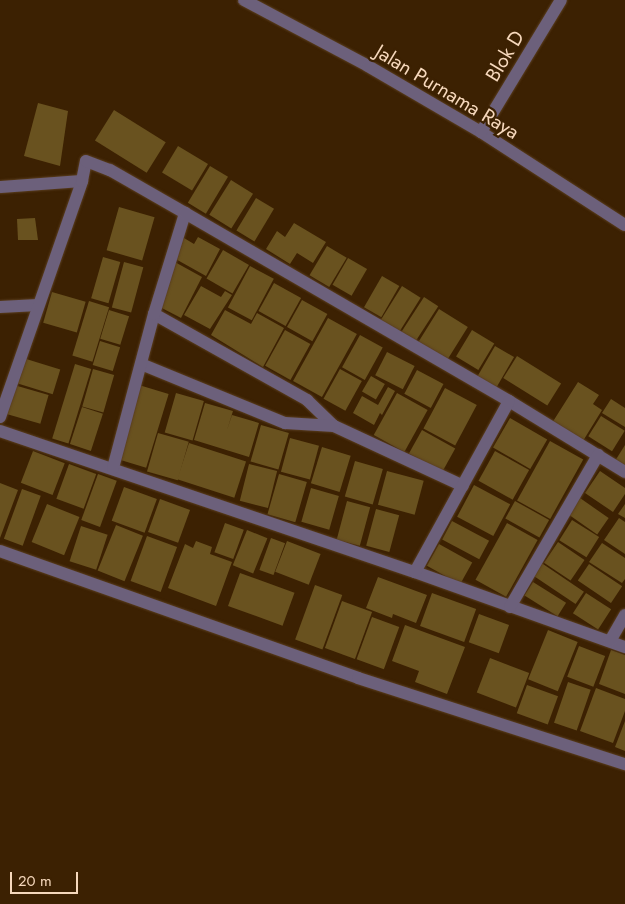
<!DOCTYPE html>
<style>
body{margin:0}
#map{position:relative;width:625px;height:904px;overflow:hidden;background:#3c2102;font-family:Jost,sans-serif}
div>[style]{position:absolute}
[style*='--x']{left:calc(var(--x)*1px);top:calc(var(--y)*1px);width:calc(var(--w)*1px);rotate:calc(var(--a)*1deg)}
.building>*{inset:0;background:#69521f;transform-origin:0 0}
.roads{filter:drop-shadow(0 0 1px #5a3e20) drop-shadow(0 0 1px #5a3e20)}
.minor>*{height:12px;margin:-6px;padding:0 6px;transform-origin:6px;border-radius:6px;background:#6c607b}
span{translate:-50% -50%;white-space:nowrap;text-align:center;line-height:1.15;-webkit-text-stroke:4.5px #3c2102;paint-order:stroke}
.street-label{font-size:20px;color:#f6d8bc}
.scale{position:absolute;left:10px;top:872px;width:68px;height:22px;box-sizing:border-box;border:2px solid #f6d8bc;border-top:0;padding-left:6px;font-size:15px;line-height:18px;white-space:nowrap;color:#f6d8bc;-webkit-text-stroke:4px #3c2102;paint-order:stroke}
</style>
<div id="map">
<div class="building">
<i style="clip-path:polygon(38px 103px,68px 111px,60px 166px,24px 156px)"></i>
<i style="left:114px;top:110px;width:61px;height:36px;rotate:32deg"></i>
<i style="left:178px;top:146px;width:35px;height:31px;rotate:31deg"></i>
<i style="left:210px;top:166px;width:21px;height:43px;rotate:31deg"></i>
<i style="left:231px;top:180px;width:26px;height:41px;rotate:32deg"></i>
<i style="left:256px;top:198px;width:21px;height:38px;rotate:31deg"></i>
<i style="left:119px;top:207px;width:37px;height:45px;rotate:16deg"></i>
<i style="clip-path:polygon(35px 218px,38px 240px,18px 240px,17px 219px)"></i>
<i style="clip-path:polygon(294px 223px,326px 242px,313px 263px,297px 253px,290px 264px,266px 249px,277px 231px,285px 237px)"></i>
<i style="clip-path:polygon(198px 237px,220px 249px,206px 276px,172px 257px,184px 238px,194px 244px)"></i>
<i style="left:327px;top:246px;width:23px;height:34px;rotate:31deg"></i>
<i style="left:223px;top:250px;width:30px;height:33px;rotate:30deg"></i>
<i style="left:103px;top:257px;width:18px;height:43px;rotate:16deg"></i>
<i style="left:348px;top:258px;width:22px;height:31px;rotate:30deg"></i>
<i style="clip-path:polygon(173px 261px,202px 277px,181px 318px,158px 306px)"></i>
<i style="left:124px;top:262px;width:20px;height:47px;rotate:15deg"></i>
<i style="left:250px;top:266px;width:27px;height:47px;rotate:28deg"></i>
<i style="left:382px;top:276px;width:20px;height:36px;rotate:30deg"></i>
<i style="left:274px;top:283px;width:31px;height:32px;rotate:29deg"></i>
<i style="clip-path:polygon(201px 286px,221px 297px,225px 291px,232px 295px,210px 329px,184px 315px)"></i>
<i style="left:402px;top:286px;width:22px;height:41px;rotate:32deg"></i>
<i style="left:52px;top:292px;width:35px;height:32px;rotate:16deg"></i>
<i style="left:424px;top:297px;width:17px;height:44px;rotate:33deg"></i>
<i style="left:302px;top:300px;width:29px;height:31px;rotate:29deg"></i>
<i style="left:89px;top:301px;width:21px;height:57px;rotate:17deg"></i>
<i style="left:439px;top:309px;width:34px;height:41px;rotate:32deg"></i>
<i style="left:109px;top:310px;width:21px;height:30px;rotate:17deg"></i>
<i style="clip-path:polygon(225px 310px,251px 324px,257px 313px,284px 328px,263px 367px,211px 335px)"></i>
<i style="left:328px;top:318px;width:33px;height:72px;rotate:29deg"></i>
<i style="left:285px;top:330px;width:29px;height:41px;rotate:29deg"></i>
<i style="left:472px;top:330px;width:26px;height:31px;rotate:31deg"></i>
<i style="left:360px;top:335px;width:26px;height:37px;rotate:29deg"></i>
<i style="left:100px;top:341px;width:21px;height:25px;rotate:17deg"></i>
<i style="left:495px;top:346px;width:22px;height:37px;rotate:30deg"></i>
<i style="left:387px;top:352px;width:31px;height:26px;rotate:27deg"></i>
<i style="left:517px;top:356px;width:52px;height:26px;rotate:32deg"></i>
<i style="left:23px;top:358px;width:39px;height:26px;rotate:17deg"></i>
<i style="left:75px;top:364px;width:17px;height:78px;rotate:17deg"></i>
<i style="left:93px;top:369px;width:22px;height:39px;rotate:16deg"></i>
<i style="left:340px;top:369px;width:25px;height:34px;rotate:29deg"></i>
<i style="left:417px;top:370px;width:30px;height:27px;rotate:28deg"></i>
<i style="left:371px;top:376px;width:16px;height:18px;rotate:30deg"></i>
<i style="clip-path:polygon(578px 382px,599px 395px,593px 404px,602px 410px,583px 441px,552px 423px)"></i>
<i style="left:14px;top:385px;width:36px;height:30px;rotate:16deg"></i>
<i style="left:139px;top:385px;width:31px;height:77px;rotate:17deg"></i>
<i style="clip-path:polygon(388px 387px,395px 391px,382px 415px,380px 413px,374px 425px,353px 413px,362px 396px,378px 405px)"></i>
<i style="left:445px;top:388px;width:36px;height:46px;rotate:28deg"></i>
<i style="left:176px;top:393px;width:29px;height:41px;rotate:16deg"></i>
<i style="left:397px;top:393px;width:35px;height:48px;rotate:29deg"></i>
<i style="clip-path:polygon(611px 399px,625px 408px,625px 427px,602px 413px)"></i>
<i style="clip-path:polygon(205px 403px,233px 411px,227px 430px,232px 415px,259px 423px,249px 457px,194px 440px)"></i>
<i style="left:82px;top:407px;width:22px;height:39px;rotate:18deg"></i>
<i style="left:601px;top:416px;width:28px;height:24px;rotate:32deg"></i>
<i style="left:510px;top:418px;width:43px;height:34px;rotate:30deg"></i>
<i style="left:261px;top:425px;width:29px;height:38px;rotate:16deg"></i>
<i style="left:422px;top:430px;width:38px;height:27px;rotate:29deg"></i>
<i style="left:158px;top:433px;width:32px;height:40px;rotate:16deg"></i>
<i style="left:290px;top:438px;width:30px;height:35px;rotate:15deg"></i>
<i style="left:550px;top:441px;width:38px;height:68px;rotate:29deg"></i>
<i style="left:189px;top:443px;width:60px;height:38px;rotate:18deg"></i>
<i style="clip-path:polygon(625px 445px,625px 467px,615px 461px)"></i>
<i style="left:322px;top:447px;width:30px;height:38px;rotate:17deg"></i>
<i style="left:33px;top:451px;width:34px;height:34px;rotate:21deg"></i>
<i style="left:495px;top:451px;width:39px;height:34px;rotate:29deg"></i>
<i style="left:355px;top:461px;width:29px;height:37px;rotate:16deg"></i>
<i style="left:69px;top:464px;width:29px;height:37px;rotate:20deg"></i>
<i style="left:249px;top:464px;width:29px;height:38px;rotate:14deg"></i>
<i style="left:387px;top:471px;width:38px;height:35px;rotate:15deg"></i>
<i style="clip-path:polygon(600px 471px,625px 488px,625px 494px,613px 512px,585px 493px)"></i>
<i style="left:98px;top:474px;width:20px;height:49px;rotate:20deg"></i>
<i style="left:279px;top:474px;width:29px;height:42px;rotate:16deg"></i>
<i style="clip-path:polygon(0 483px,18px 490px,0 538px)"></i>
<i style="left:474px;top:485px;width:41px;height:36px;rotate:28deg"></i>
<i style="left:124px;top:487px;width:35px;height:36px;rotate:20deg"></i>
<i style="left:311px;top:488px;width:29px;height:35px;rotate:16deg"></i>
<i style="left:22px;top:489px;width:20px;height:53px;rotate:20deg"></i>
<i style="left:580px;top:498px;width:35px;height:20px;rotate:35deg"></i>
<i style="left:160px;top:499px;width:32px;height:35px;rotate:20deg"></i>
<i style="left:347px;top:501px;width:24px;height:40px;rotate:15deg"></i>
<i style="left:515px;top:501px;width:39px;height:20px;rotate:29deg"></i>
<i style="left:47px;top:504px;width:35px;height:41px;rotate:22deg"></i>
<i style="clip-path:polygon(625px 504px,625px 518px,618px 514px)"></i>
<i style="left:376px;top:509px;width:24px;height:38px;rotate:15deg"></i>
<i style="clip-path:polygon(619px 518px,625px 522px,625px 554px,604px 540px)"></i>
<i style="left:572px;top:520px;width:32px;height:24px;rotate:32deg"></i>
<i style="left:452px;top:521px;width:42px;height:21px;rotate:28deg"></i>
<i style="left:225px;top:523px;width:20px;height:31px;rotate:20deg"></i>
<i style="left:507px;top:523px;width:35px;height:65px;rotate:29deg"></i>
<i style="left:116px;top:525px;width:29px;height:49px;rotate:22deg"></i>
<i style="left:81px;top:526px;width:28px;height:37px;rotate:18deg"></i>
<i style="left:247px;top:530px;width:22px;height:38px;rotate:22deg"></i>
<i style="left:147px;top:536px;width:32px;height:48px;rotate:20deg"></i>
<i style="left:271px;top:538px;width:15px;height:34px;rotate:20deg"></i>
<i style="clip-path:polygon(196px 541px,212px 547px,210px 554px,232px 562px,216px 606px,168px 588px,185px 544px,193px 548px)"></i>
<i style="left:287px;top:541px;width:36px;height:33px;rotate:21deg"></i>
<i style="left:558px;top:542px;width:32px;height:25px;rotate:34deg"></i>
<i style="clip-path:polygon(602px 543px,625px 558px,625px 579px,622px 583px,589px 562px)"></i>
<i style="left:439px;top:544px;width:38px;height:25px;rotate:29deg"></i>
<i style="left:540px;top:562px;width:53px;height:15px;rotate:34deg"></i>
<i style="left:589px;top:564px;width:40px;height:20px;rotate:34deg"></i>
<i style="left:240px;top:573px;width:58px;height:35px;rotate:20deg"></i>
<i style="clip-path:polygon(378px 577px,427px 595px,416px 623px,393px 614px,392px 618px,366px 608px)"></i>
<i style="left:533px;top:582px;width:39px;height:16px;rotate:32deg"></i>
<i style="left:315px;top:585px;width:29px;height:58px;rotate:20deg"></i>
<i style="left:432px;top:593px;width:47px;height:35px;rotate:20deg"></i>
<i style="left:586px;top:593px;width:30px;height:24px;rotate:33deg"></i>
<i style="left:342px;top:601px;width:32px;height:50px;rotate:20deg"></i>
<i style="left:479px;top:614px;width:32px;height:30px;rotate:20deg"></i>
<i style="left:372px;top:617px;width:29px;height:45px;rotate:20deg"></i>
<i style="clip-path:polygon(405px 625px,465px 647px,447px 694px,415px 682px,419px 671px,392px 661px)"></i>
<i style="left:548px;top:630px;width:32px;height:53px;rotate:22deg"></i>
<i style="left:579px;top:646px;width:28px;height:33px;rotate:21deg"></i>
<i style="clip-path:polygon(611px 650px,625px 655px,625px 694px,599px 684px)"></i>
<i style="left:490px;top:658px;width:42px;height:37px;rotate:21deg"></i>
<i style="left:568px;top:682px;width:24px;height:43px;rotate:19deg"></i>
<i style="left:527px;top:685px;width:33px;height:30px;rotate:20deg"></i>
<i style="clip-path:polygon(596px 688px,625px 699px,625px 711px,613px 743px,580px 731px)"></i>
<i style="clip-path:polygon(625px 721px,625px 751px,615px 747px)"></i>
</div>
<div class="roads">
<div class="minor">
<i style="--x:244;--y:0;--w:140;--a:28"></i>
<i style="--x:368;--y:66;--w:131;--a:30.3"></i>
<i style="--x:481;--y:132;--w:171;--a:32.9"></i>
<i style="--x:481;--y:132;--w:154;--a:-58.8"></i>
<i style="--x:0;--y:187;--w:82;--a:-4.2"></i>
<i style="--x:0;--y:307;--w:38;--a:-3"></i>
<i style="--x:154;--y:314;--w:176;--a:29.3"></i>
<i style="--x:307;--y:400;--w:37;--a:44"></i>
<i style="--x:334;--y:426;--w:142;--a:24.9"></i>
<i style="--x:141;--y:364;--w:156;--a:22.3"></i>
<i style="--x:285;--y:423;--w:49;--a:3.5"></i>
<i style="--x:0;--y:417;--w:250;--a:-70.8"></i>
<i style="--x:82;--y:181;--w:20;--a:-79"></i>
<i style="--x:86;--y:161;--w:26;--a:21"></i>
<i style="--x:110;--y:170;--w:86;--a:29.8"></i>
<i style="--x:0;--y:431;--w:438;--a:18.8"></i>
<i style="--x:415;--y:572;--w:223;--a:19.7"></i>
<i style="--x:113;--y:468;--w:159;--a:-75.1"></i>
<i style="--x:154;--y:314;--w:106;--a:-72.9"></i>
<i style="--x:185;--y:213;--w:375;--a:30.1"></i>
<i style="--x:509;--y:401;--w:136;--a:31.5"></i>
<i style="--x:0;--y:551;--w:380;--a:19.5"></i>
<i style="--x:358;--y:678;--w:281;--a:17.9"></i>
<i style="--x:415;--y:572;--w:195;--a:-61.2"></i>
<i style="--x:510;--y:607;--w:176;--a:-59.9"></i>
<i style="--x:610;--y:641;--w:30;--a:-60"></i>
</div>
</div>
<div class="street-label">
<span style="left:505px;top:56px;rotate:-59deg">Blok D</span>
<span style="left:447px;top:92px;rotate:31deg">Jalan Purnama Raya</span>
</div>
<div class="scale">20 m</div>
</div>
